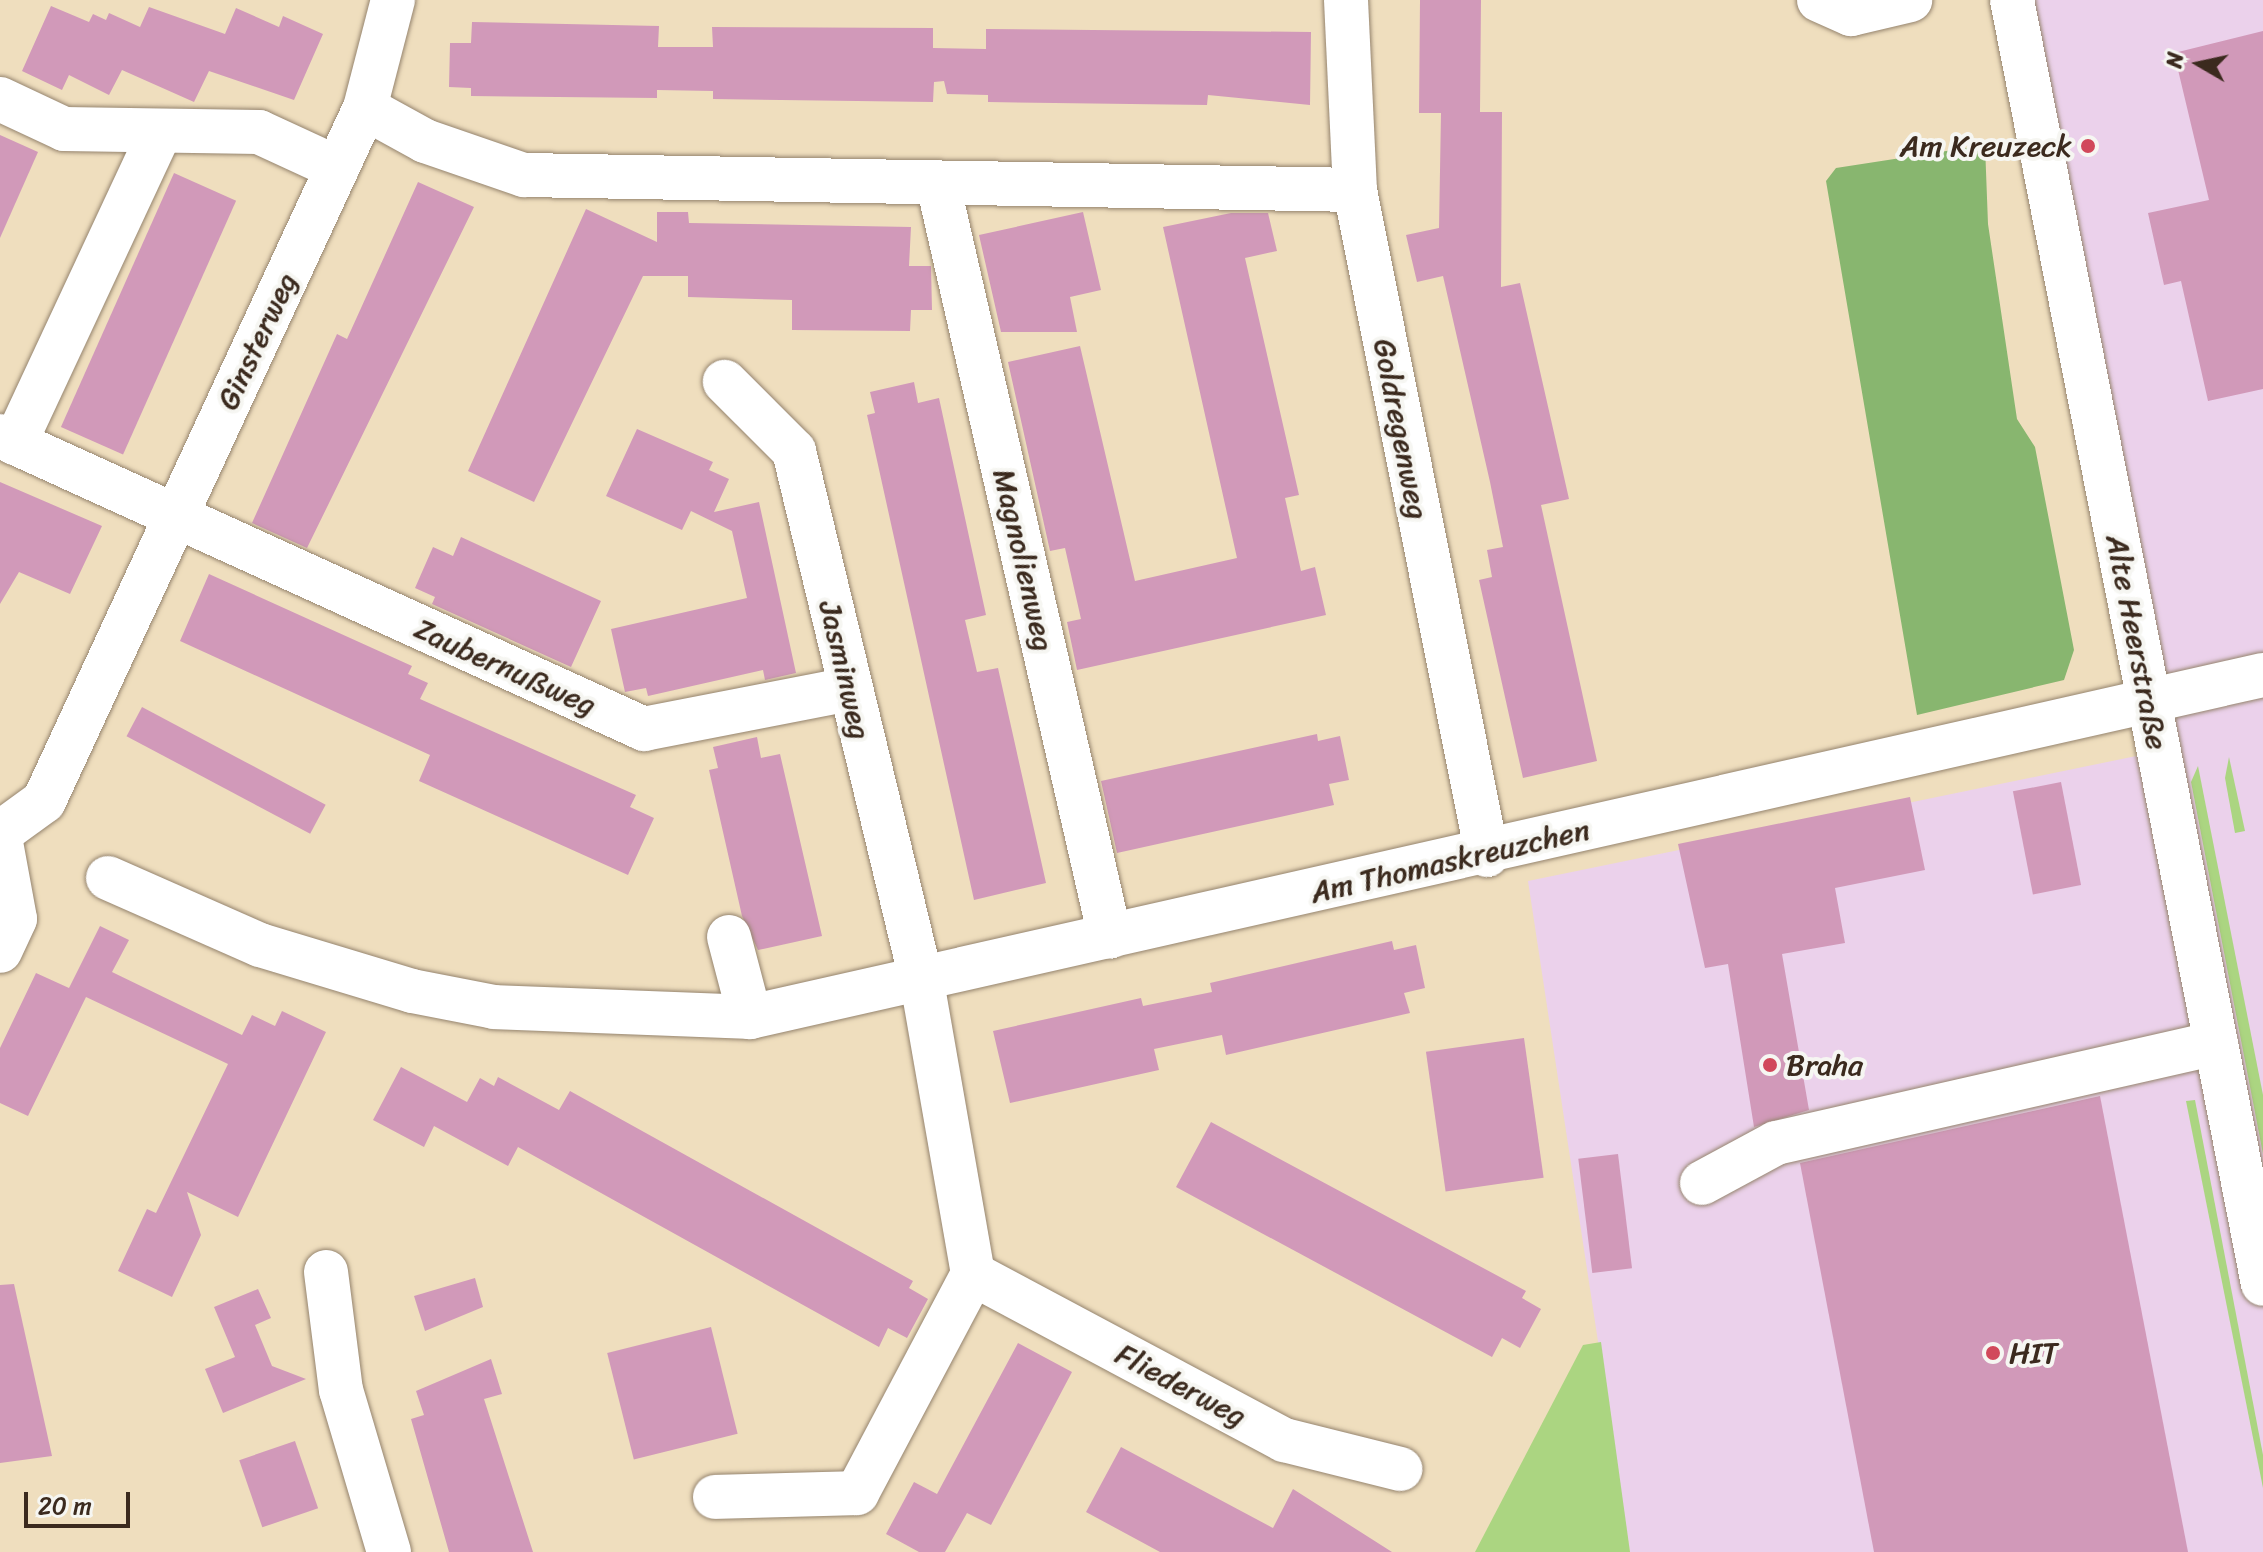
<!DOCTYPE html>
<meta charset="utf-8">
<style>
body{margin:0}
#map{position:relative;width:2263px;height:1552px;overflow:hidden;background:#efdebe;font-family:Sriracha,sans-serif}
div>[style]{position:absolute}
[style*='--x']{left:calc(var(--x)*1px);top:calc(var(--y)*1px);width:calc(var(--w)*1px);rotate:calc(var(--a)*1deg)}
.built>*{inset:0;background:#ebd1eb}
.green>*{inset:0;background:#abd581}
.forest>*{inset:0;background:#88b66f}
.building>*{inset:0;background:#d199b9;transform-origin:0 0}
.roads{filter:drop-shadow(0 0 2px #95846e) drop-shadow(0 0 2px #95846e)}
.minor>*{height:44px;margin:-22px;padding:0 22px;transform-origin:22px;border-radius:22px;background:#fff}
.dots>*{width:22px;height:22px;translate:-50% -50%;box-sizing:border-box;border:4px solid #f6f6f2;border-radius:50%}
span{translate:-50% -50%;white-space:nowrap;text-align:center;line-height:1.15;-webkit-text-stroke:8px #f6f6f2;paint-order:stroke}
.poi-label{font-size:30px;color:#3b2a1e}
.right{translate:-100% -50%;text-align:right}
.left{translate:0 -50%;text-align:left}
.street-label{font-size:30px;color:#3b2a1e}
.north{position:absolute;left:2159px;top:24px;width:80px;height:80px;-webkit-text-stroke:6px #f6f6f2;paint-order:stroke;rotate:279deg;font-size:22px;font-weight:700;line-height:32px;text-align:center;color:#3b2a1e}
.north::after{content:'';display:block;margin:auto;width:28px;height:36px;background:#3b2a1e;clip-path:polygon(50% 0,100% 100%,50% 72%,0 100%)}
.scale{position:absolute;left:24px;top:1492px;width:106px;height:36px;box-sizing:border-box;border:4px solid #3b2a1e;border-top:0;padding-left:10px;font-size:24px;line-height:28px;white-space:nowrap;color:#3b2a1e;-webkit-text-stroke:6px #f6f6f2;paint-order:stroke}
</style>
<div id="map">
<div class="built">
<i style="clip-path:polygon(2003px 0,2263px 0,2263px 1552px,1630px 1552px,1528px 881px,2151px 753px)"></i>
</div>
<div class="green">
<i style="clip-path:polygon(2229px 757px,2245px 831px,2235px 833px,2225px 778px)"></i>
<i style="clip-path:polygon(2198px 766px,2263px 1095px,2263px 1154px,2191px 782px)"></i>
<i style="clip-path:polygon(2195px 1100px,2263px 1455px,2263px 1488px,2186px 1101px)"></i>
<i style="clip-path:polygon(1601px 1342px,1630px 1552px,1475px 1552px,1583px 1345px)"></i>
</div>
<div class="forest">
<i style="clip-path:polygon(1985px 145px,1988px 224px,2017px 419px,2035px 447px,2074px 650px,2064px 680px,1917px 715px,1826px 181px,1836px 168px)"></i>
</div>
<div class="building">
<i style="clip-path:polygon(1420px 0,1481px 0,1480px 112px,1502px 112px,1501px 287px,1520px 283px,1569px 499px,1541px 505px,1597px 761px,1523px 778px,1479px 580px,1492px 577px,1487px 550px,1503px 547px,1490px 482px,1443px 276px,1417px 282px,1406px 235px,1439px 228px,1441px 113px,1419px 113px)"></i>
<i style="clip-path:polygon(51px 6px,89px 22px,93px 14px,106px 20px,109px 13px,140px 27px,149px 7px,225px 34px,236px 8px,279px 27px,283px 16px,323px 34px,294px 100px,209px 71px,194px 102px,122px 70px,109px 95px,69px 75px,62px 90px,22px 71px)"></i>
<i style="clip-path:polygon(472px 22px,659px 26px,658px 47px,713px 47px,712px 27px,933px 28px,933px 48px,986px 49px,986px 29px,1311px 32px,1310px 105px,1208px 95px,1207px 105px,988px 102px,988px 95px,947px 94px,944px 81px,934px 82px,933px 102px,713px 99px,713px 91px,657px 90px,657px 98px,471px 96px,471px 88px,449px 87px,450px 43px,471px 43px)"></i>
<i style="clip-path:polygon(2263px 31px,2263px 389px,2208px 401px,2181px 281px,2164px 285px,2148px 213px,2209px 200px,2174px 53px)"></i>
<i style="clip-path:polygon(0 135px,38px 152px,0 238px)"></i>
<i style="left:174px;top:173px;width:68px;height:278px;rotate:24deg"></i>
<i style="clip-path:polygon(418px 182px,474px 207px,307px 548px,252px 523px,337px 334px,347px 339px)"></i>
<i style="clip-path:polygon(586px 209px,657px 242px,657px 212px,688px 212px,689px 223px,911px 227px,909px 266px,931px 266px,932px 310px,911px 310px,910px 331px,792px 330px,792px 300px,688px 297px,688px 276px,643px 276px,534px 502px,468px 471px)"></i>
<i style="clip-path:polygon(1083px 212px,1101px 290px,1070px 297px,1077px 332px,1001px 332px,979px 235px)"></i>
<i style="clip-path:polygon(1231px 213px,1268px 213px,1277px 251px,1245px 258px,1299px 495px,1285px 498px,1301px 571px,1315px 567px,1326px 615px,1077px 670px,1067px 622px,1081px 619px,1065px 548px,1050px 551px,1008px 362px,1080px 346px,1135px 581px,1237px 558px,1163px 227px)"></i>
<i style="clip-path:polygon(914px 382px,918px 403px,939px 398px,986px 615px,965px 620px,977px 672px,998px 668px,1046px 883px,974px 900px,867px 415px,875px 413px,870px 392px)"></i>
<i style="clip-path:polygon(637px 429px,713px 462px,709px 470px,729px 479px,714px 512px,759px 502px,796px 673px,765px 680px,763px 670px,648px 696px,646px 688px,625px 692px,611px 629px,747px 598px,732px 531px,691px 511px,682px 530px,606px 496px)"></i>
<i style="clip-path:polygon(0 482px,102px 526px,70px 594px,19px 572px,0 604px)"></i>
<i style="clip-path:polygon(461px 537px,601px 601px,571px 667px,432px 604px,435px 597px,415px 588px,433px 547px,453px 556px)"></i>
<i style="clip-path:polygon(209px 574px,412px 666px,408px 674px,428px 683px,420px 699px,636px 795px,630px 807px,654px 818px,628px 875px,419px 781px,430px 755px,180px 641px)"></i>
<i style="left:142px;top:707px;width:208px;height:33px;rotate:28deg"></i>
<i style="clip-path:polygon(1317px 734px,1318px 741px,1340px 736px,1349px 780px,1329px 784px,1334px 805px,1117px 853px,1101px 781px)"></i>
<i style="clip-path:polygon(757px 737px,761px 758px,780px 754px,822px 936px,758px 950px,742px 916px,709px 770px,718px 768px,713px 747px)"></i>
<i style="left:2061px;top:782px;width:105px;height:49px;rotate:79deg"></i>
<i style="clip-path:polygon(1910px 797px,1925px 870px,1835px 888px,1845px 943px,1782px 954px,1809px 1110px,1754px 1127px,1728px 964px,1705px 968px,1678px 844px)"></i>
<i style="clip-path:polygon(100px 926px,129px 940px,112px 972px,242px 1035px,252px 1015px,275px 1026px,282px 1011px,326px 1032px,238px 1217px,187px 1192px,201px 1235px,172px 1297px,118px 1271px,147px 1209px,156px 1213px,228px 1064px,86px 997px,28px 1116px,0 1103px,0 1048px,36px 973px,69px 988px)"></i>
<i style="clip-path:polygon(1392px 941px,1394px 950px,1416px 945px,1425px 988px,1404px 993px,1410px 1013px,1226px 1055px,1222px 1035px,1154px 1049px,1159px 1070px,1010px 1103px,993px 1031px,1141px 998px,1143px 1006px,1212px 992px,1210px 983px)"></i>
<i style="left:1524px;top:1038px;width:141px;height:99px;rotate:82deg"></i>
<i style="clip-path:polygon(401px 1067px,467px 1102px,480px 1078px,494px 1086px,498px 1077px,559px 1110px,570px 1091px,913px 1281px,909px 1288px,928px 1299px,907px 1338px,888px 1328px,879px 1347px,518px 1147px,508px 1166px,434px 1126px,424px 1147px,373px 1120px)"></i>
<i style="clip-path:polygon(2100px 1096px,2188px 1552px,1874px 1552px,1800px 1163px)"></i>
<i style="clip-path:polygon(1211px 1122px,1526px 1291px,1522px 1298px,1541px 1309px,1520px 1348px,1502px 1338px,1492px 1357px,1176px 1187px)"></i>
<i style="left:1618px;top:1154px;width:115px;height:40px;rotate:83deg"></i>
<i style="clip-path:polygon(475px 1278px,483px 1307px,425px 1331px,414px 1296px)"></i>
<i style="clip-path:polygon(14px 1284px,52px 1456px,0 1463px,0 1285px)"></i>
<i style="clip-path:polygon(258px 1289px,271px 1318px,255px 1325px,272px 1366px,306px 1379px,223px 1413px,205px 1369px,235px 1357px,214px 1307px)"></i>
<i style="left:711px;top:1327px;width:110px;height:107px;rotate:76deg"></i>
<i style="clip-path:polygon(1018px 1343px,1072px 1372px,991px 1525px,967px 1513px,945px 1552px,919px 1552px,886px 1534px,914px 1482px,937px 1494px)"></i>
<i style="clip-path:polygon(491px 1359px,502px 1394px,484px 1399px,533px 1552px,449px 1552px,411px 1419px,424px 1415px,416px 1391px)"></i>
<i style="left:295px;top:1441px;width:71px;height:59px;rotate:71deg"></i>
<i style="clip-path:polygon(1121px 1447px,1273px 1528px,1293px 1489px,1392px 1552px,1160px 1552px,1086px 1512px)"></i>
</div>
<div class="roads">
<div class="minor">
<i style="--x:1346;--y:0;--w:190;--a:87.3"></i>
<i style="--x:1355;--y:190;--w:678;--a:78.77"></i>
<i style="--x:1819;--y:0;--w:35;--a:24"></i>
<i style="--x:1851;--y:14;--w:61;--a:-13.3"></i>
<i style="--x:2012;--y:0;--w:1308;--a:78.94"></i>
<i style="--x:0;--y:99;--w:71;--a:25.1"></i>
<i style="--x:64;--y:129;--w:195;--a:0.9"></i>
<i style="--x:259;--y:132;--w:86;--a:24.8"></i>
<i style="--x:365;--y:108;--w:68;--a:28.8"></i>
<i style="--x:425;--y:141;--w:105;--a:19"></i>
<i style="--x:524;--y:175;--w:831;--a:1.03"></i>
<i style="--x:938;--y:184;--w:772;--a:77.13"></i>
<i style="--x:0;--y:436;--w:708;--a:24.46"></i>
<i style="--x:644;--y:729;--w:209;--a:-11"></i>
<i style="--x:15;--y:443;--w:343;--a:-65"></i>
<i style="--x:0;--y:833;--w:54;--a:-36"></i>
<i style="--x:44;--y:801;--w:764;--a:-65.15"></i>
<i style="--x:365;--y:108;--w:112;--a:-75.5"></i>
<i style="--x:0;--y:837;--w:83;--a:79.6"></i>
<i style="--x:15;--y:919;--w:35;--a:115"></i>
<i style="--x:108;--y:878;--w:166;--a:23.8"></i>
<i style="--x:260;--y:945;--w:159;--a:16.8"></i>
<i style="--x:412;--y:991;--w:84;--a:11"></i>
<i style="--x:494;--y:1007;--w:256;--a:2.2"></i>
<i style="--x:750;--y:1017;--w:1551;--a:-12.74"></i>
<i style="--x:729;--y:937;--w:83;--a:75.3"></i>
<i style="--x:1702;--y:1183;--w:84;--a:-28.4"></i>
<i style="--x:1776;--y:1143;--w:451;--a:-12.8"></i>
<i style="--x:326;--y:1272;--w:119;--a:82.8"></i>
<i style="--x:341;--y:1390;--w:169;--a:73.5"></i>
<i style="--x:973;--y:1274;--w:353;--a:28.1"></i>
<i style="--x:1284;--y:1440;--w:120;--a:14"></i>
<i style="--x:715;--y:1497;--w:142;--a:-1.6"></i>
<i style="--x:857;--y:1493;--w:248;--a:-62.1"></i>
<i style="--x:973;--y:1274;--w:295;--a:-99.9"></i>
<i style="--x:922;--y:983;--w:547;--a:-103.53"></i>
<i style="--x:794;--y:451;--w:98;--a:-135"></i>
</div>
</div>
<div class="dots">
<i style="left:2088px;top:146px;background:#d1495b"></i>
<i style="left:1770px;top:1065px;background:#d1495b"></i>
<i style="left:1993px;top:1353px;background:#d1495b"></i>
</div>
<div class="poi-label">
<span class="right" style="left:2072px;top:146px">Am Kreuzeck</span>
<span class="left" style="left:1786px;top:1065px">Braha</span>
<span class="left" style="left:2009px;top:1353px">HIT</span>
</div>
<div class="street-label">
<span style="left:257px;top:341px;rotate:-65deg">Ginsterweg</span>
<span style="left:1401px;top:429px;rotate:79deg">Goldregenweg</span>
<span style="left:1024px;top:560px;rotate:77deg">Magnolienweg</span>
<span style="left:2137px;top:642px;rotate:79deg">Alte Heerstraße</span>
<span style="left:505px;top:667px;rotate:24deg">Zaubernußweg</span>
<span style="left:845px;top:670px;rotate:77deg">Jasminweg</span>
<span style="left:1450px;top:861px;rotate:-13deg">Am Thomaskreuzchen</span>
<span style="left:1181px;top:1385px;rotate:28deg">Fliederweg</span>
</div>
<div class="north">N</div>
<div class="scale">20 m</div>
</div>
